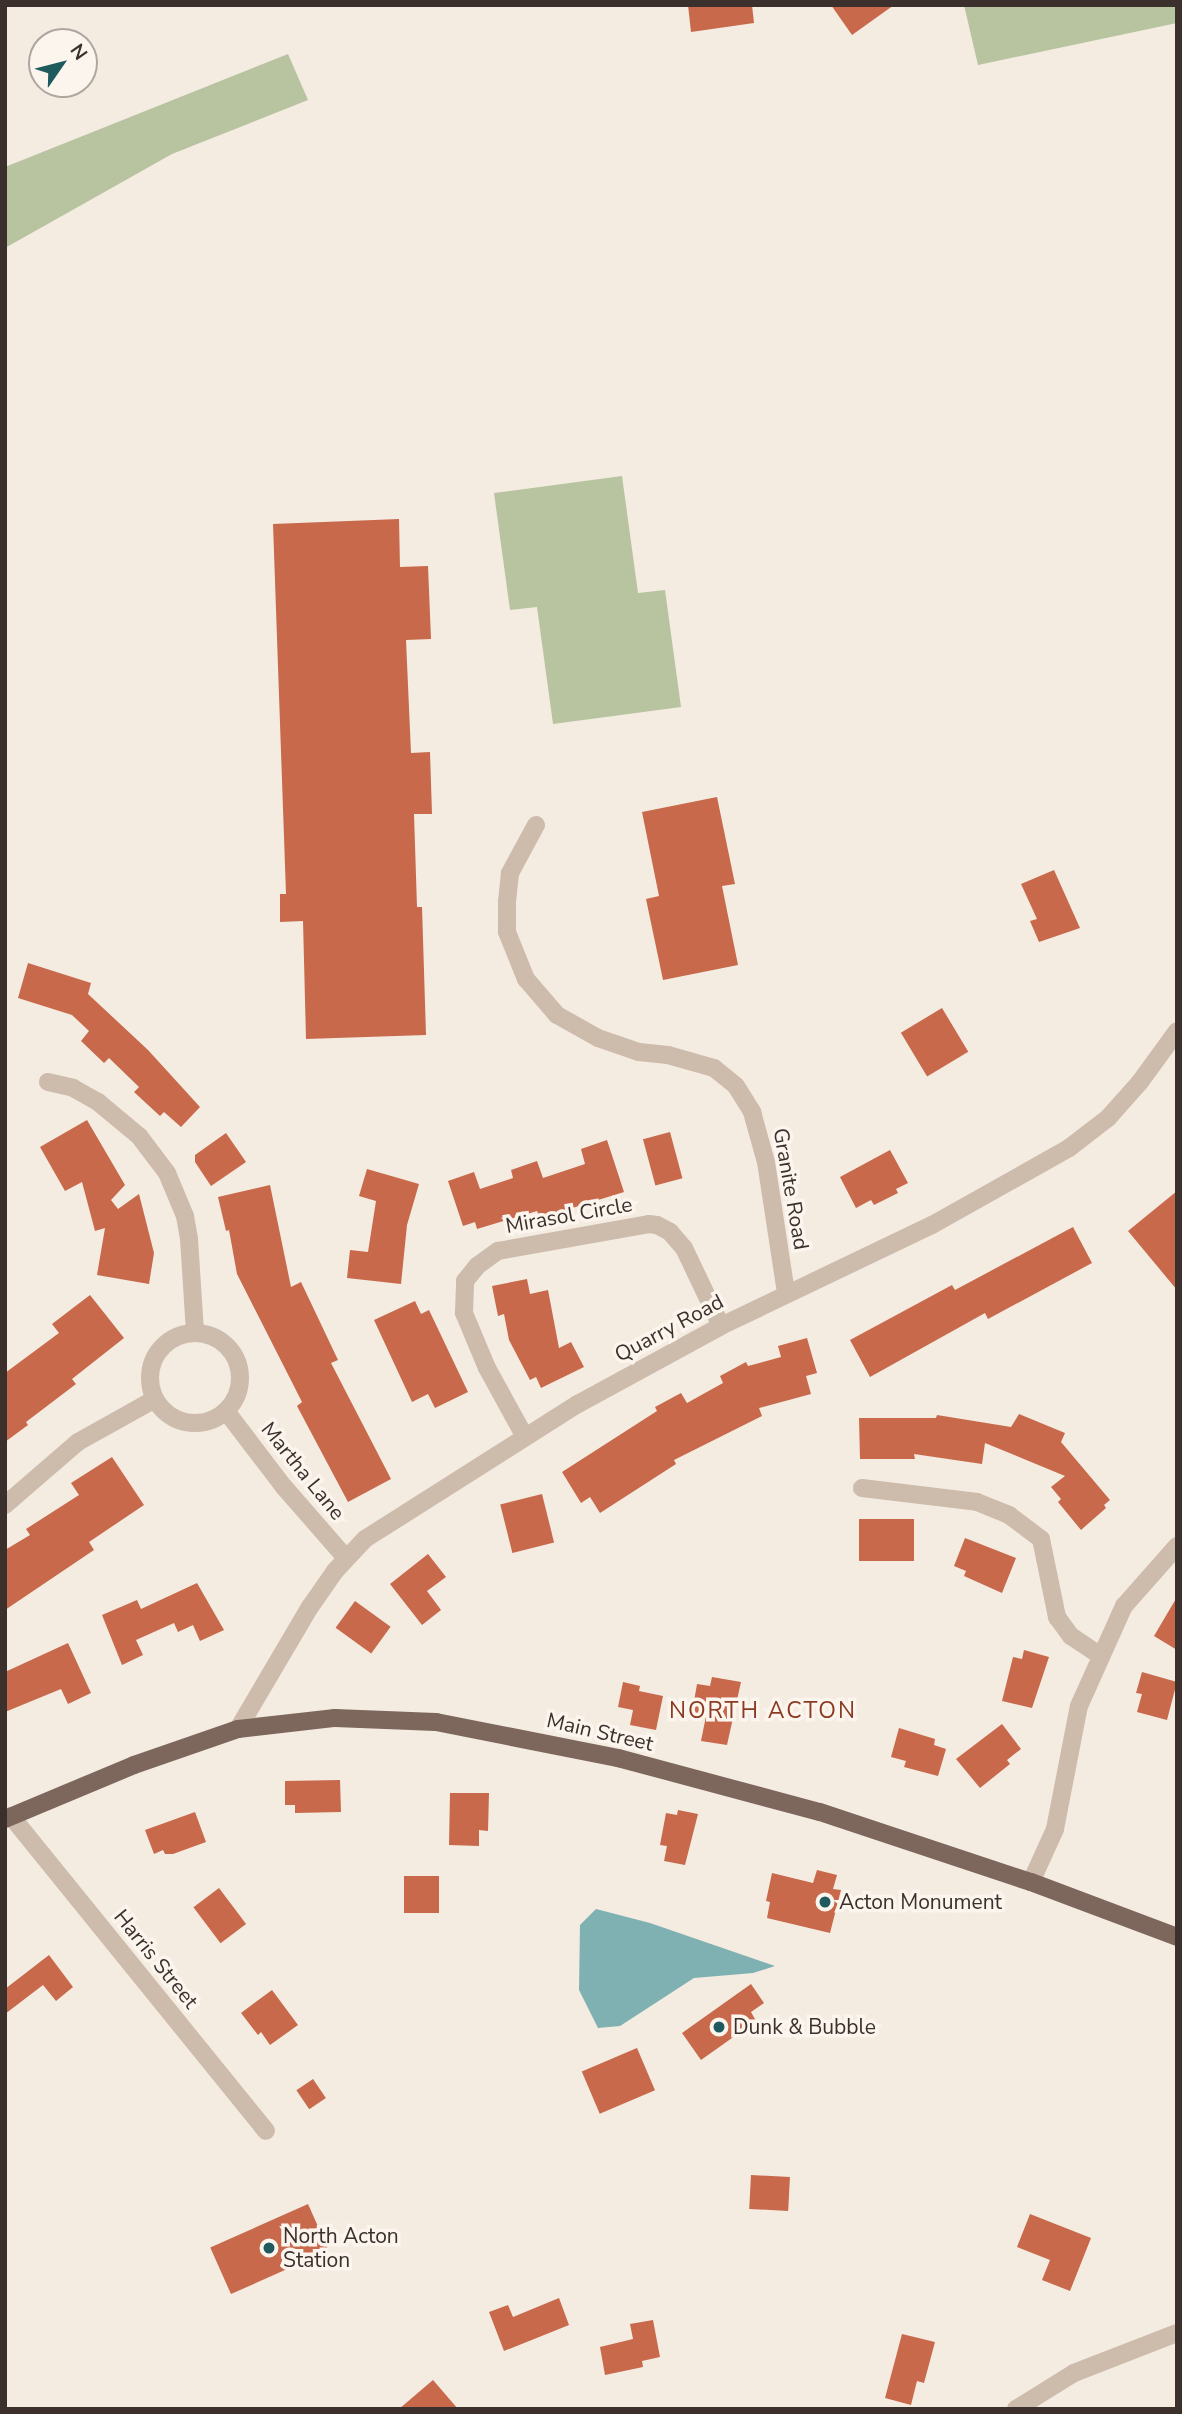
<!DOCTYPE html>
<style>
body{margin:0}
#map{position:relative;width:1182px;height:2414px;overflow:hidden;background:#f4ebe1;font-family:"Nunito Sans",sans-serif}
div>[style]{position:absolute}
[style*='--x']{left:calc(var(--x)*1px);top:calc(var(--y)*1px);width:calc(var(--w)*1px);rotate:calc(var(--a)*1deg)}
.green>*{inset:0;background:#b8c4a0}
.water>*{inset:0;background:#7fb0b2}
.building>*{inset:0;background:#c8694b;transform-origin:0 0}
.minor>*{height:18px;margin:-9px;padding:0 9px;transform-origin:9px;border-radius:9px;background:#cdbbac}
.minor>.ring{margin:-9px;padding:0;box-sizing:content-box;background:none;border:18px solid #cdbbac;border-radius:50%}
.major>*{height:18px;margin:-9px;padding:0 9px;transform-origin:9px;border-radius:9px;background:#7d675c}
.dots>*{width:19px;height:19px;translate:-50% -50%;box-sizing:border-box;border:4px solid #fbf5ee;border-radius:50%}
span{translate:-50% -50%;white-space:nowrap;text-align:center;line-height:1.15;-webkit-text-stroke:7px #fbf5ee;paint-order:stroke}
.street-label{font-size:21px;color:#3b302b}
.poi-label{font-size:21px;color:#3b302b}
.left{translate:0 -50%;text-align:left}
.neighbourhood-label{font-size:23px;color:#8c3b22;letter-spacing:2px}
.frame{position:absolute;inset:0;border:7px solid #3b302b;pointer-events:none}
.north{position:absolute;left:28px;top:28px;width:70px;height:70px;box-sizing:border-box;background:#fbf5ee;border:2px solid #aea6a0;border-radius:50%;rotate:55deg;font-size:19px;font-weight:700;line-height:28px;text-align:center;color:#3b302b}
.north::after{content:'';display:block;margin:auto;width:24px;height:32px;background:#1f5a5e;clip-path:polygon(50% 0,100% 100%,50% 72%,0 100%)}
</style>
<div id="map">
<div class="green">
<i style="clip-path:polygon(964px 5px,1177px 5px,1177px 23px,978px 65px)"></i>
<i style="clip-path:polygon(288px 54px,308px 100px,172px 154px,5px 248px,5px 167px)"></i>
<i style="clip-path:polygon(622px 476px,638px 593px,665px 590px,681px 707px,553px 724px,537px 607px,510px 610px,494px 493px)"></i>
</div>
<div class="water">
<i style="clip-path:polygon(596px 1909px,650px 1923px,775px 1966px,753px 1973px,694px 1978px,620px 2026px,598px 2028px,579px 1990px,580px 1925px)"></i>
</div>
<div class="building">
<i style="clip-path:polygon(688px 5px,752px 5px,754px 23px,691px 32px)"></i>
<i style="clip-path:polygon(831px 5px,894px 5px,852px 35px)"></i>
<i style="clip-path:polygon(399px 519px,400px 567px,428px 566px,431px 639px,406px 640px,411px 753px,430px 752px,432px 814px,414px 814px,417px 907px,422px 907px,426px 1035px,306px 1039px,303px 921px,280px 922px,280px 894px,286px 894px,273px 524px)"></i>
<i style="clip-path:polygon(717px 797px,735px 884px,722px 886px,738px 965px,663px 980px,646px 899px,659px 896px,642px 812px)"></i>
<i style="clip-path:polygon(1054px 870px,1080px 928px,1039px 942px,1030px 921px,1037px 919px,1021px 884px)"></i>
<i style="clip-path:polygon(28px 963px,91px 983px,88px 994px,148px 1050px,200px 1107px,181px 1127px,164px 1112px,160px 1116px,134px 1092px,139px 1087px,109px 1058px,104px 1063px,81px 1041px,89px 1031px,72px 1015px,18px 998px)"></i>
<i style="left:942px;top:1008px;width:51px;height:48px;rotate:59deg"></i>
<i style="clip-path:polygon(87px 1120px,125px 1185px,111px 1200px,118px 1209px,139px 1194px,154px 1253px,149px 1284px,97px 1275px,105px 1228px,95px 1231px,82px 1182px,65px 1191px,40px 1147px)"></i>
<i style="left:670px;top:1132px;width:48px;height:28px;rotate:75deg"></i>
<i style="clip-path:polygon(226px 1133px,246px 1162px,211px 1186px,195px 1162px,195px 1155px)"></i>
<i style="clip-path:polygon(607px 1140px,624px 1192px,540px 1218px,537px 1211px,477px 1229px,475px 1222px,463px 1226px,448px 1181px,474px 1172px,480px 1189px,513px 1178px,511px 1170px,537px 1161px,543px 1178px,585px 1164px,581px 1149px)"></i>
<i style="clip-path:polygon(890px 1150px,908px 1183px,896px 1189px,898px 1193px,874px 1205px,871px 1200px,856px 1208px,840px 1177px)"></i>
<i style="clip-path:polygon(367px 1169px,419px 1184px,407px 1225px,401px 1284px,347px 1278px,350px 1250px,368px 1252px,376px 1201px,359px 1196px)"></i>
<i style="clip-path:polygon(270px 1185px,291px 1287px,301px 1282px,338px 1360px,331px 1363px,391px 1479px,348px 1502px,297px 1406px,302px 1402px,237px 1274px,229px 1230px,226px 1231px,218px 1197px)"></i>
<i style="clip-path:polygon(1177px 1191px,1177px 1290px,1128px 1231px)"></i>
<i style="clip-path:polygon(1073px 1227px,1092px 1263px,988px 1319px,985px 1313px,870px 1377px,850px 1340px,952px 1285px,955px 1290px)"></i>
<i style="clip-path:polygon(527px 1279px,530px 1294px,548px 1290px,559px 1348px,571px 1342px,584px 1367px,541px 1388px,536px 1377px,530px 1380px,509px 1340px,504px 1314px,498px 1316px,492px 1286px)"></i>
<i style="clip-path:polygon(90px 1295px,124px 1338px,72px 1379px,76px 1384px,26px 1422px,28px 1425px,5px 1442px,5px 1373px,59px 1333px,52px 1324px)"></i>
<i style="clip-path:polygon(415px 1301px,421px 1314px,429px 1310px,468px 1392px,435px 1408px,428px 1394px,412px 1402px,374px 1320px)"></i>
<i style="clip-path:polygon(807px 1338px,817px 1373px,806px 1376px,811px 1394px,759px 1408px,762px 1416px,674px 1460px,676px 1464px,600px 1513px,590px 1497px,581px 1503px,562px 1472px,657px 1411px,655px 1407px,681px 1393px,687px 1403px,723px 1383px,720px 1376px,746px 1362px,748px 1366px,781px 1357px,778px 1346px)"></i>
<i style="clip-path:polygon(1019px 1414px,1065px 1433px,1061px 1442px,1110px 1500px,1104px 1505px,1106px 1508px,1081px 1530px,1058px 1502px,1061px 1499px,1051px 1487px,1065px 1476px,985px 1443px,982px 1464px,914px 1454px,915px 1459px,860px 1459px,859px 1418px,936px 1418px,937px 1415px,1011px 1427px)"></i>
<i style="clip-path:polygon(112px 1457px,144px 1505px,89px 1542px,94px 1550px,5px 1610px,5px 1550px,30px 1535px,26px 1529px,79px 1495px,71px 1483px)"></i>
<i style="left:542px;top:1494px;width:50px;height:43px;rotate:76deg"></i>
<i style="left:859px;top:1519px;width:55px;height:42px"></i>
<i style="clip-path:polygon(965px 1538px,1016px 1558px,1002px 1593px,964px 1576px,966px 1571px,954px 1566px)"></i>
<i style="clip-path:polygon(428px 1554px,446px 1577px,427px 1591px,441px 1610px,422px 1625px,390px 1584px)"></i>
<i style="clip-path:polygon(197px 1583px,224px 1630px,200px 1641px,193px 1625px,178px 1632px,174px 1623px,136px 1640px,143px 1655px,122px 1665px,102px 1615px,137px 1600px,141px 1609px)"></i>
<i style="clip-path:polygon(1177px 1597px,1177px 1650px,1154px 1636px)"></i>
<i style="left:355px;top:1601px;width:44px;height:33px;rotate:36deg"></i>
<i style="clip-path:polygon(68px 1643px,91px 1693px,68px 1704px,61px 1689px,5px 1712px,5px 1672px)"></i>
<i style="clip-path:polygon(1024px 1650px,1049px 1657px,1032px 1708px,1002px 1701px,1013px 1657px,1022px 1659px)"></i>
<i style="clip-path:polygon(1142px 1672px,1177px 1682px,1167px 1720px,1137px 1712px,1142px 1694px,1136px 1693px)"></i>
<i style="clip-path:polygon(712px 1677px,741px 1682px,727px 1745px,701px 1741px,706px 1716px,692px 1713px,697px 1684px,710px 1686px)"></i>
<i style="clip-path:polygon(623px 1682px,640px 1686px,639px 1691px,663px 1696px,656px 1730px,630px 1725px,633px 1710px,618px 1707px)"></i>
<i style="clip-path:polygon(1002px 1724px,1021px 1749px,1007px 1760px,1010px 1764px,980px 1788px,956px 1759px)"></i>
<i style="clip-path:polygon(899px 1728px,935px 1739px,934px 1745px,946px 1749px,938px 1776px,904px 1767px,906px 1761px,891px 1757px)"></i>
<i style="clip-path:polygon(340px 1780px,341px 1812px,295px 1813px,295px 1805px,285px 1805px,285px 1781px)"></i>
<i style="clip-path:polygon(450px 1793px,489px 1793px,488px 1831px,479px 1830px,479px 1846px,449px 1845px)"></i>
<i style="clip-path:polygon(678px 1810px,698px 1814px,685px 1865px,664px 1861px,667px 1846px,660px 1845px,666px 1813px,677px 1815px)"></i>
<i style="clip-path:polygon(195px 1812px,206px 1842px,173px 1854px,165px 1854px,163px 1850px,154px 1854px,145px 1830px)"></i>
<i style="clip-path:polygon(817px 1870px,837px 1875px,833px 1889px,841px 1890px,830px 1933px,767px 1918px,770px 1902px,766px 1901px,772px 1873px,813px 1883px)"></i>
<i style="left:404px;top:1876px;width:35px;height:37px"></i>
<i style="left:219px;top:1888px;width:45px;height:32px;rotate:53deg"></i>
<i style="clip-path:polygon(49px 1955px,73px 1987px,56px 2001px,43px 1985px,5px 2014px,5px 1989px)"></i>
<i style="clip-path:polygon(751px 1984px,764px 2003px,751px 2012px,756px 2021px,701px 2060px,682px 2033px)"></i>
<i style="clip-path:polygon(272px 1990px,298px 2025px,270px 2045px,261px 2032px,258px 2035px,241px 2013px)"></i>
<i style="left:637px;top:2048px;width:46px;height:60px;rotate:67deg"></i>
<i style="left:313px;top:2079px;width:23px;height:20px;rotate:56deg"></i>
<i style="left:751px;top:2175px;width:39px;height:34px;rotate:3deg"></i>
<i style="left:308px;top:2204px;width:51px;height:107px;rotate:66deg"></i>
<i style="clip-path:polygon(1030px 2214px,1091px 2238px,1070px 2291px,1042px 2280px,1050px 2260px,1017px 2247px)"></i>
<i style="clip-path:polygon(559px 2298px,569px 2325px,504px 2351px,489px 2312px,508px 2305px,513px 2317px)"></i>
<i style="clip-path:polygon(653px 2320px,660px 2357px,642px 2361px,643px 2367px,605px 2375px,600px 2347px,633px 2339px,630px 2324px)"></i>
<i style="clip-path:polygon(902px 2334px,935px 2342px,924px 2383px,917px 2381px,911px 2405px,885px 2398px)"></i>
<i style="clip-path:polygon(433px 2380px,458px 2409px,399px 2409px)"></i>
</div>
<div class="minor">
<i style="--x:536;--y:825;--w:55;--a:118.4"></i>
<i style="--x:510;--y:873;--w:29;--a:96"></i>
<i style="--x:507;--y:902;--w:30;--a:90"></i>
<i style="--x:507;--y:932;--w:51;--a:68"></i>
<i style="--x:526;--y:979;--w:48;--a:49.3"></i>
<i style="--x:557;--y:1015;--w:47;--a:29.3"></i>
<i style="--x:598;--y:1038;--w:43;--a:18.9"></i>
<i style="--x:639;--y:1052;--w:29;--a:6"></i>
<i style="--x:668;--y:1055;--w:48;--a:15.8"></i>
<i style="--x:714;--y:1068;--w:28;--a:39"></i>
<i style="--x:736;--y:1086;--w:31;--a:58"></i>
<i style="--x:752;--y:1112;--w:52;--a:74.4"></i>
<i style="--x:766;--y:1162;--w:133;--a:81.3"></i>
<i style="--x:48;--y:1082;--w:26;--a:13"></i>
<i style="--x:73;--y:1088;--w:29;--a:29"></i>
<i style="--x:98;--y:1102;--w:53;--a:39.7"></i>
<i style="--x:139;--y:1136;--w:46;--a:52.9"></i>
<i style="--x:167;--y:1173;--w:47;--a:67.3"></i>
<i style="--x:185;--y:1216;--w:23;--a:80"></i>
<i style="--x:189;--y:1239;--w:94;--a:86.3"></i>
<i class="ring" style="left:150px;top:1333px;width:72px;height:72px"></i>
<i style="--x:226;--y:1411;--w:96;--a:52.7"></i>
<i style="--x:284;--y:1487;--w:94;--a:48.9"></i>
<i style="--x:525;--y:1437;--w:79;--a:-118.8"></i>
<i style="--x:487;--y:1368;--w:60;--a:-112.7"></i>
<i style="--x:464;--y:1313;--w:32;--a:-88"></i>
<i style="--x:465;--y:1281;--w:19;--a:-51"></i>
<i style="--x:477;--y:1266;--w:26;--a:-36"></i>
<i style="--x:498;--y:1251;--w:153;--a:-10.1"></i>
<i style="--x:649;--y:1224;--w:8;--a:7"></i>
<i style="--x:657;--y:1225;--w:15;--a:28"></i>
<i style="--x:670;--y:1232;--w:21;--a:49"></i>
<i style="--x:684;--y:1248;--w:86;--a:64.6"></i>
<i style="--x:862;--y:1488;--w:116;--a:6.9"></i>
<i style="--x:977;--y:1502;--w:35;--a:22"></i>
<i style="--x:1009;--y:1515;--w:40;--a:37"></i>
<i style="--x:1041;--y:1539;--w:80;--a:78.4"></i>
<i style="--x:1057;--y:1617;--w:24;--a:54"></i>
<i style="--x:1071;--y:1636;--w:36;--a:34"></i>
<i style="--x:5;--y:1505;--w:96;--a:-40.8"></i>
<i style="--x:78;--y:1442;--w:88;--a:-29.2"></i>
<i style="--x:238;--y:1729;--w:142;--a:-59.5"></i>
<i style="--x:310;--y:1607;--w:44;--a:-55.2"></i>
<i style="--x:335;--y:1571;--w:44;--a:-46.8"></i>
<i style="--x:365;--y:1539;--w:252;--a:-32.4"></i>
<i style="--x:578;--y:1404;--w:163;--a:-28.6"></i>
<i style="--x:721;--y:1326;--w:234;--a:-25.6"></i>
<i style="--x:932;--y:1225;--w:157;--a:-29.3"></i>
<i style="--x:1069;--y:1148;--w:49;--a:-37.6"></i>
<i style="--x:1108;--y:1118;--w:48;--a:-48.4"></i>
<i style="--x:1140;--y:1082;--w:63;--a:-54"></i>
<i style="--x:11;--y:1816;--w:405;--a:51"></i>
<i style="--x:1031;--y:1882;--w:58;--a:-65.6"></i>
<i style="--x:1055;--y:1829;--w:125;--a:-79"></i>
<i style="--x:1079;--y:1706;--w:110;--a:-65.8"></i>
<i style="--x:1124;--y:1606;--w:80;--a:-48.5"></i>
<i style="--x:1016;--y:2409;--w:68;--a:-31.8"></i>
<i style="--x:1074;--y:2373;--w:110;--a:-21.2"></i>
</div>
<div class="major">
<i style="--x:5;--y:1819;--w:140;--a:-22.7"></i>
<i style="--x:134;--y:1765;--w:110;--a:-19.1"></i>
<i style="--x:238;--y:1729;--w:98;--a:-6.5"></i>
<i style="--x:335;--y:1718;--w:101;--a:2.3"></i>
<i style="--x:436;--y:1722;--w:186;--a:11.2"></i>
<i style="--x:618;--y:1758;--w:209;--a:15"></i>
<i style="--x:820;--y:1812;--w:222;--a:18.4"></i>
<i style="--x:1031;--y:1882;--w:156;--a:20.6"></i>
</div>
<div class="dots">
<i style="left:825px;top:1902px;background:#1f5a5e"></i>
<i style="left:719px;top:2027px;background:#1f5a5e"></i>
<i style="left:269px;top:2248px;background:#1f5a5e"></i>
</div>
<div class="street-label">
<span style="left:791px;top:1189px;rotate:80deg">Granite Road</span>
<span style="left:569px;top:1215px;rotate:-10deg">Mirasol Circle</span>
<span style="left:669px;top:1328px;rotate:-28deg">Quarry Road</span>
<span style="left:303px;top:1471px;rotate:51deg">Martha Lane</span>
<span style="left:600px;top:1732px;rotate:13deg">Main Street</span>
<span style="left:156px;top:1959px;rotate:51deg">Harris Street</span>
</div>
<div class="poi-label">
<span class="left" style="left:839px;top:1902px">Acton Monument</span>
<span class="left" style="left:733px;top:2027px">Dunk &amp; Bubble</span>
<span class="left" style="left:283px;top:2248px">North Acton<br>Station</span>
</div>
<div class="neighbourhood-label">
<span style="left:763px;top:1711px">NORTH ACTON</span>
</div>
<div class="frame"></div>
<div class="north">N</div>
</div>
